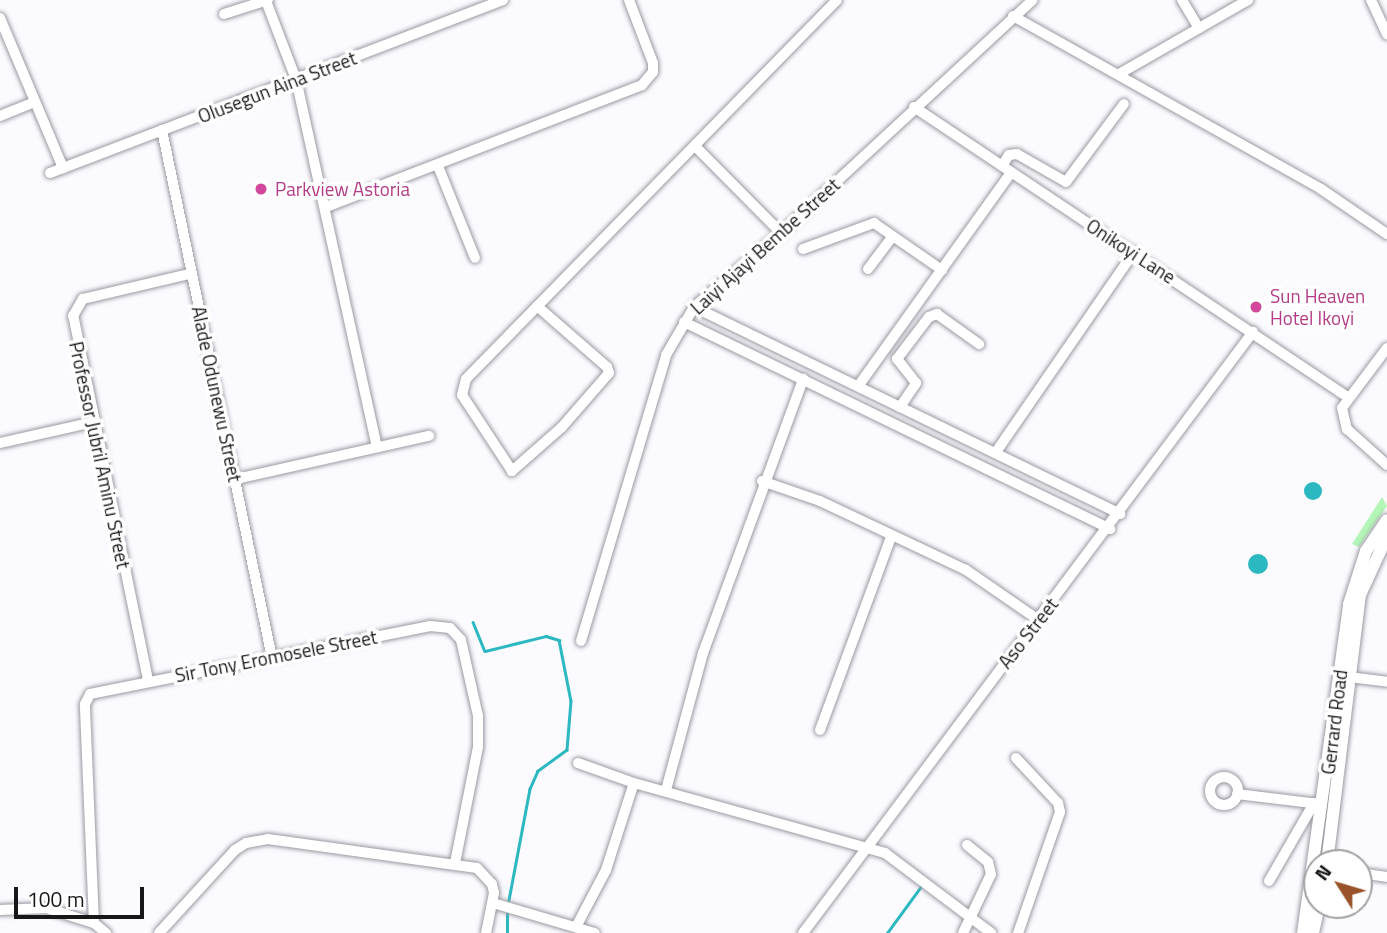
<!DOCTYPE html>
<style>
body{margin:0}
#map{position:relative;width:1387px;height:933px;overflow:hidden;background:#fbfafe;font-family:"Titillium Web",sans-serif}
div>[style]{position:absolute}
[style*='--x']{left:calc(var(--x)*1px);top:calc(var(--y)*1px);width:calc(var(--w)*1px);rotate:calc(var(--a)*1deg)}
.green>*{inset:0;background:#b4f6b7}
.water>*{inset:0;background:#2cb8c0}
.round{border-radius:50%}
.stream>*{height:2.5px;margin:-1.25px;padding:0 1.25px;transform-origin:1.25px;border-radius:1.25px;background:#2cb8c0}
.roads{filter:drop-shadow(0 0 2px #9b99a2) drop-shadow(0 0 2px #9b99a2)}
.minor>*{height:10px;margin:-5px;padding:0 5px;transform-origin:5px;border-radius:5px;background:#fff}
.minor>.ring{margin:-5px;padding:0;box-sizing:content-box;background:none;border:10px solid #fff;border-radius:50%}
.major>*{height:12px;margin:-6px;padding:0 6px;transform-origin:6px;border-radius:6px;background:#fff}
.dots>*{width:19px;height:19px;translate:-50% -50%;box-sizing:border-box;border:4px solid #fff;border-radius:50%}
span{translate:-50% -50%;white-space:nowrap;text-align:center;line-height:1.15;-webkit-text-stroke:7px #fff;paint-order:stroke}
.street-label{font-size:19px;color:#171619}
.hotel-label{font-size:19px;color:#b23c85}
.left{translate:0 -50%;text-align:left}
.north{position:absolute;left:1303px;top:849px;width:70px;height:70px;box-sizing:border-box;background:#fff;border:2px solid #a2a2a3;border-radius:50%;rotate:307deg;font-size:19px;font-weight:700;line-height:28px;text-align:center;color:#171619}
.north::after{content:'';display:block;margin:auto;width:24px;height:32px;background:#99532a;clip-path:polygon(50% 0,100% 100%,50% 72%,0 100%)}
.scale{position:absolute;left:14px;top:887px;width:130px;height:32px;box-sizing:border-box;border:4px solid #171619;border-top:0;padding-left:9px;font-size:21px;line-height:24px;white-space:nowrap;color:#171619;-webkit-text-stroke:5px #fff;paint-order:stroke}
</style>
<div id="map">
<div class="green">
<i style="clip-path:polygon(1382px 497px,1387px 506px,1359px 547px,1352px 544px)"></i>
</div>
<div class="water">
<i class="round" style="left:1304px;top:482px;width:18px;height:18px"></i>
<i class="round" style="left:1248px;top:554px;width:20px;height:20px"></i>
</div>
<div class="stream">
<i style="--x:473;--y:622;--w:31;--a:68"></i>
<i style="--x:485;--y:651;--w:63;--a:-13.8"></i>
<i style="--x:546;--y:636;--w:14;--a:17"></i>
<i style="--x:559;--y:640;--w:62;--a:78.9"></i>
<i style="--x:571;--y:701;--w:49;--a:94.7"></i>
<i style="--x:567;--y:750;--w:36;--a:144"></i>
<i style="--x:538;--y:771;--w:20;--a:114"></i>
<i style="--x:530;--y:789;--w:113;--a:100.7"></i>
<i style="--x:507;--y:933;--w:19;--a:-90"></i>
<i style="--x:887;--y:933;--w:59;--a:-53.9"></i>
</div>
<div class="roads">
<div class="minor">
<i style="--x:1182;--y:0;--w:33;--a:59"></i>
<i style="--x:1371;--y:0;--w:38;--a:65"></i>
<i style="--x:266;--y:1;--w:84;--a:69"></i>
<i style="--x:296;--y:79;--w:377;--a:77.6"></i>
<i style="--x:224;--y:14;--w:46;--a:-17.7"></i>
<i style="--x:1013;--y:16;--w:353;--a:29.3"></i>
<i style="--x:1321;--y:189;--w:80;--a:34.3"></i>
<i style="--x:0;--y:18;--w:163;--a:67.2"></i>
<i style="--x:1119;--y:74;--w:149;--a:-29.8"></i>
<i style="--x:914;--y:107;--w:520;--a:33.78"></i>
<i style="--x:0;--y:116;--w:35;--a:-22"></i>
<i style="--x:162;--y:130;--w:539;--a:78.23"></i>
<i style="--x:696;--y:147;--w:121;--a:45.3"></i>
<i style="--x:438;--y:166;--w:99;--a:68.1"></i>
<i style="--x:1002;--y:166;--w:13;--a:-58"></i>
<i style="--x:1009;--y:155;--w:8;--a:-7"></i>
<i style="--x:1017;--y:154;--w:56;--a:29.7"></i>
<i style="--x:1066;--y:182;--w:97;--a:-53.4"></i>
<i style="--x:50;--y:173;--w:485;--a:-20.9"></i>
<i style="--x:326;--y:207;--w:339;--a:-21.1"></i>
<i style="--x:642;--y:85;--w:17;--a:-50"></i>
<i style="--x:653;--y:72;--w:9;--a:-90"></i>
<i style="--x:653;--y:63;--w:67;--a:-110.9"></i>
<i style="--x:803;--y:249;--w:76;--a:-20.1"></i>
<i style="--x:874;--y:223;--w:83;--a:34.7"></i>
<i style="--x:868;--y:269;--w:41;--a:-52.9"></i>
<i style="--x:537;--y:306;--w:93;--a:41.1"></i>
<i style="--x:607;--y:367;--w:6;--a:72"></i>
<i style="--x:609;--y:373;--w:72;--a:131"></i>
<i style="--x:562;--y:427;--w:67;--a:138.7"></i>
<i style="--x:512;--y:471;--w:91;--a:-123.3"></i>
<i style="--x:462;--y:395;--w:16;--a:-76"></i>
<i style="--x:466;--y:379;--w:530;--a:-45.61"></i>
<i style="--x:694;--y:307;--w:474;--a:25.9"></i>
<i style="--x:684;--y:322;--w:474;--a:25.9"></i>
<i style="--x:1387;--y:348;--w:75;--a:126.9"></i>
<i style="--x:1342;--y:408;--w:22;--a:77"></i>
<i style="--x:1347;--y:429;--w:54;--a:42"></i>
<i style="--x:859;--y:385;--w:261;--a:-54.4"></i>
<i style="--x:900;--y:407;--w:29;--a:-56"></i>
<i style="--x:916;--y:383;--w:31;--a:-128"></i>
<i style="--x:897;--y:359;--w:53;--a:-52.7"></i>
<i style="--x:929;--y:317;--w:9;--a:-21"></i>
<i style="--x:937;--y:314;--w:52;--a:35.5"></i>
<i style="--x:0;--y:443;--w:95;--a:-12.7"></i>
<i style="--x:996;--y:452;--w:243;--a:-55.4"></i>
<i style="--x:236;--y:479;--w:198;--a:-12.6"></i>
<i style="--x:762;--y:481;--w:61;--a:19"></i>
<i style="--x:820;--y:501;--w:161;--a:25.3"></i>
<i style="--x:966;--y:570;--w:86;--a:34.6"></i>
<i style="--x:581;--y:641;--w:298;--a:-73.4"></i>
<i style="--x:666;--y:355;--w:56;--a:-59.7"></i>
<i style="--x:694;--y:307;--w:114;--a:-40.4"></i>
<i style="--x:781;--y:233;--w:343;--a:-42.8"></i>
<i style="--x:1349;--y:677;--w:38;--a:7"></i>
<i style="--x:148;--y:680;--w:372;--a:-101.6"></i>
<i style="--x:73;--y:316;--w:20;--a:-60"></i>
<i style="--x:83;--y:299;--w:110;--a:-13.2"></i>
<i style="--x:820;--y:730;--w:206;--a:-69.8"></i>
<i style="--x:1016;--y:758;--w:62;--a:47"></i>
<i style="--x:1058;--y:803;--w:9;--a:77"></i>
<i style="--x:1060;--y:812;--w:128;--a:109.1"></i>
<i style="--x:578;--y:763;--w:59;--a:19.7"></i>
<i style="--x:634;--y:783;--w:261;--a:15.6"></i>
<i style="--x:885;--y:853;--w:133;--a:37"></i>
<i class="ring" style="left:1210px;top:777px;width:18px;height:18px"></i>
<i style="--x:666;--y:790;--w:142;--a:-74.9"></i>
<i style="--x:703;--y:653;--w:292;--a:-69.9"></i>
<i style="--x:1237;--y:794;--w:84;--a:6.9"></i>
<i style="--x:1359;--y:873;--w:28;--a:8"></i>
<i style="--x:1269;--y:881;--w:90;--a:-60"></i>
<i style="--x:493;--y:903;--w:106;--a:16.4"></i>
<i style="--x:0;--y:910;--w:46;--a:-2.5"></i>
<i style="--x:46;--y:908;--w:50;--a:17.4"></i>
<i style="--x:94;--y:923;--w:16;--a:40"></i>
<i style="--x:94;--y:923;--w:219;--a:-92.4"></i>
<i style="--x:85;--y:704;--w:11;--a:-63"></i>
<i style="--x:90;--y:694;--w:347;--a:-11.3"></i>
<i style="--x:430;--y:626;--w:20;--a:6"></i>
<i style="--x:450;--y:628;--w:16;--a:47"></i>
<i style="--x:461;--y:640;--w:78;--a:77.4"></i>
<i style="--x:478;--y:716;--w:31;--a:90"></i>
<i style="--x:478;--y:747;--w:118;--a:101.2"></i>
<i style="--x:576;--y:927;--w:64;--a:-62.2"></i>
<i style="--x:606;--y:870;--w:91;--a:-72.2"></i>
<i style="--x:159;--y:933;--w:113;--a:-47.5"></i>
<i style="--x:235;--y:850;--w:13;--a:-32"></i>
<i style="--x:246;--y:843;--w:22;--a:-10"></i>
<i style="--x:268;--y:839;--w:211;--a:7.9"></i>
<i style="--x:477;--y:868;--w:22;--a:47"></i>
<i style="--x:492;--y:884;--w:9;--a:77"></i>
<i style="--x:494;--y:893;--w:41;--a:101.3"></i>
<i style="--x:803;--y:933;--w:751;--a:-53.18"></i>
<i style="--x:963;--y:933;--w:65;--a:-64.6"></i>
<i style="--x:991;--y:874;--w:12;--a:-104"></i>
<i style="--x:988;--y:862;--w:27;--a:-141"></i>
</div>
<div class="major">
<i style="--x:1327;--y:863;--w:270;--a:-83"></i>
<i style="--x:1360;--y:595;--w:65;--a:-65.4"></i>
<i style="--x:1303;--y:933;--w:332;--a:-82"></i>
<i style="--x:1349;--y:604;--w:56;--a:-72.2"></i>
<i style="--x:1366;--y:551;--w:37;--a:-56"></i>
<i style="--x:1313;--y:933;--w:29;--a:-78"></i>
</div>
</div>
<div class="dots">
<i style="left:261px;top:189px;background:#d1479c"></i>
<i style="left:1256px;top:307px;background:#d1479c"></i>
</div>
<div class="street-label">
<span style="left:277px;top:87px;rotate:-21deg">Olusegun Aina Street</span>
<span style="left:765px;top:246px;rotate:-42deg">Laiyi Ajayi Bembe Street</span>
<span style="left:1131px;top:251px;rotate:33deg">Onikoyi Lane</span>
<span style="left:217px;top:394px;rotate:78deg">Alade Odunewu Street</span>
<span style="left:100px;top:455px;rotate:78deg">Professor Jubril Aminu Street</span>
<span style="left:1028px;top:633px;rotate:-52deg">Aso Street</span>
<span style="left:276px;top:656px;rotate:-11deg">Sir Tony Eromosele Street</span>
<span style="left:1334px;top:722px;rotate:-83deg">Gerrard Road</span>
</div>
<div class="hotel-label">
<span class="left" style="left:275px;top:189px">Parkview Astoria</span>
<span class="left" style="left:1270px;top:307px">Sun Heaven<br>Hotel Ikoyi</span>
</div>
<div class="north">N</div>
<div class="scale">100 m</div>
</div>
